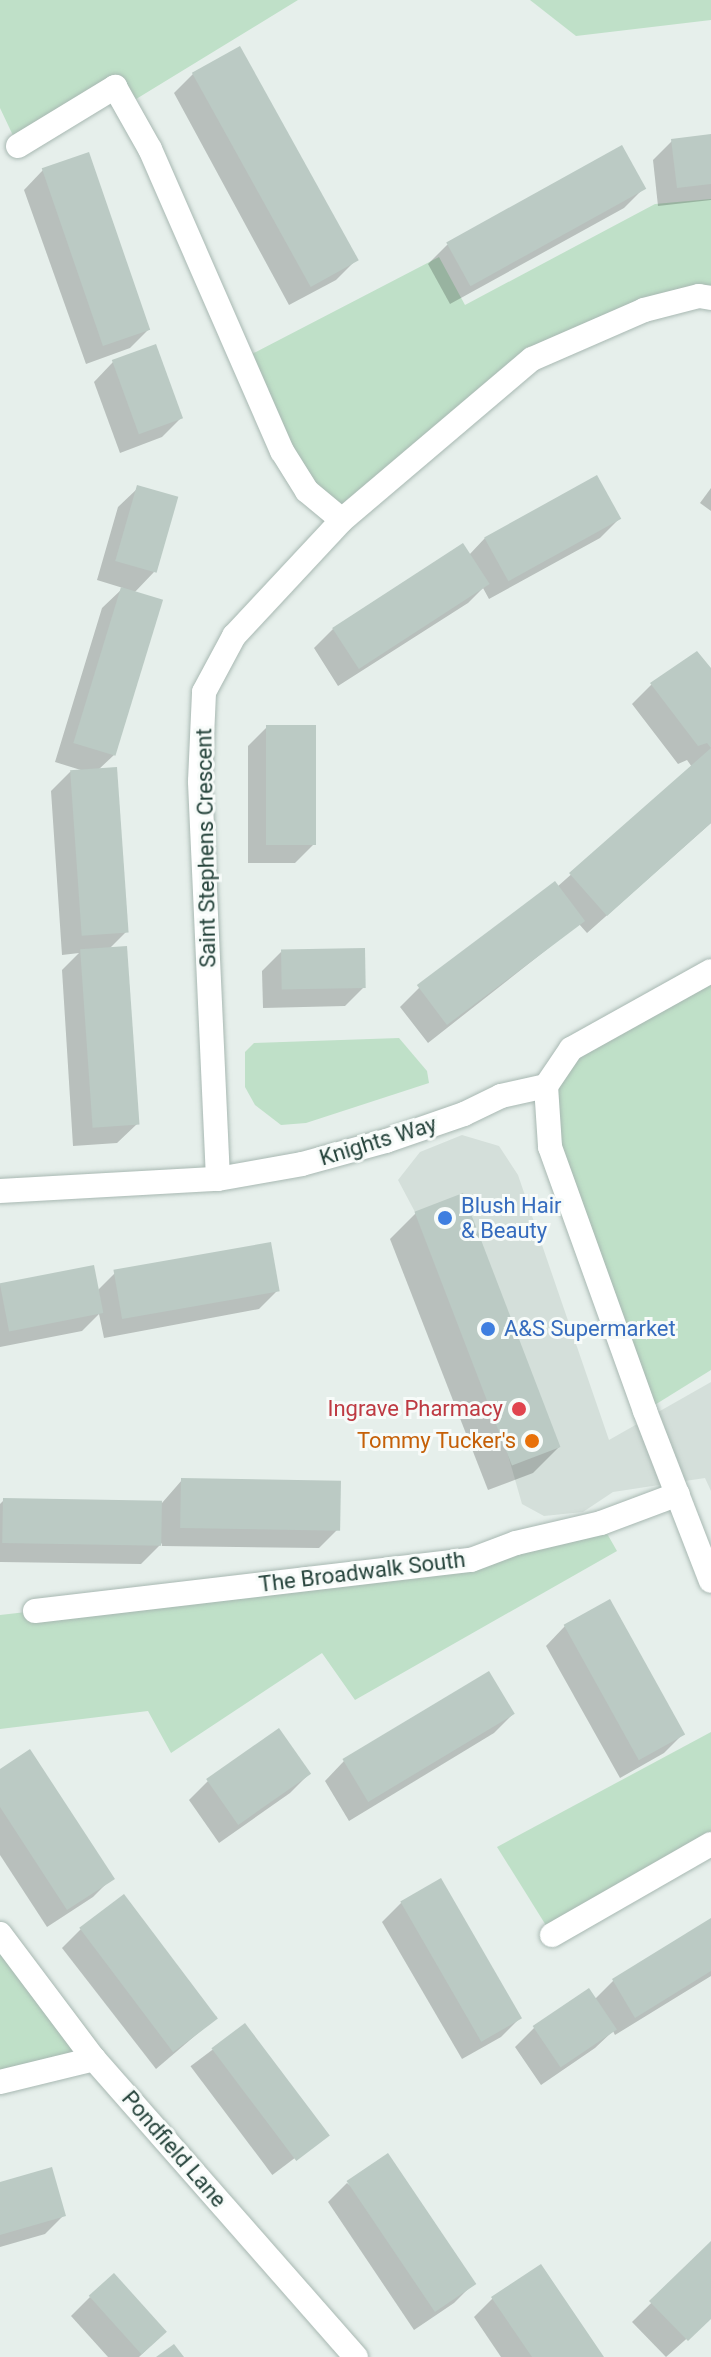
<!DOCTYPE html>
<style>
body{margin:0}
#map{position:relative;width:711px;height:2357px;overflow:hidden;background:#e6efeb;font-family:Roboto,sans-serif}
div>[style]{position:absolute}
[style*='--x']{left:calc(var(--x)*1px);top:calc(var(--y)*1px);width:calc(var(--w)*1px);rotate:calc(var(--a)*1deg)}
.built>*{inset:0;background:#d4dfda}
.green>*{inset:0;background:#bfe0c8}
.shadow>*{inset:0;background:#0003;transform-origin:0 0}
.building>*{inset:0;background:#bbcac4;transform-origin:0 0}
.roads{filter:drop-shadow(0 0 2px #a8b8b2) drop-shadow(0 0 2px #a8b8b2)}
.street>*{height:24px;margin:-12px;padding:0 12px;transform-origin:12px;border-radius:12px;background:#fff}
.secondary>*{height:24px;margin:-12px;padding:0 12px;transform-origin:12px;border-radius:12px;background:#fff}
.dots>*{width:22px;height:22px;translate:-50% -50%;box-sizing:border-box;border:4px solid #f7fbf9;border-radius:50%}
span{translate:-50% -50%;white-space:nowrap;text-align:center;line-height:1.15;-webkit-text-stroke:6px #f7fbf9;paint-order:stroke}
.street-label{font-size:22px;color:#24423a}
.shop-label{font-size:22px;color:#366cbe}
.left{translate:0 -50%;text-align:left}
.health-label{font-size:22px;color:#be3a42}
.right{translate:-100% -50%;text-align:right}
.food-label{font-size:22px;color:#c56008}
</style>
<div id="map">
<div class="built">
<i style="clip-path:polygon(462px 1135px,499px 1146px,518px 1175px,609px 1440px,711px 1382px,711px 1491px,705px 1478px,613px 1492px,583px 1512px,544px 1516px,522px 1504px,502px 1434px,415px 1212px,398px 1180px,420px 1152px)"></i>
</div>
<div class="green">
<i style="clip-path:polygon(0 0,298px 0,128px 104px,115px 87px,18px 146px,0 108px)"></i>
<i style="clip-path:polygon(530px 0,711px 0,711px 20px,576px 36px)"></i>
<i style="clip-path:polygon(711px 199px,711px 298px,532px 359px,342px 520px,307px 491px,248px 356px,439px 257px,465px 305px,655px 204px)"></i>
<i style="clip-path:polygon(711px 971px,711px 1370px,645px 1411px,590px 1255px,546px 1086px,571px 1049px)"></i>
<i style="clip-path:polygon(399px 1038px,427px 1071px,429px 1083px,306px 1123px,281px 1125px,255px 1105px,245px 1087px,245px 1052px,254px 1043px)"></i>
<i style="clip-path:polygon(601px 1523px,617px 1551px,355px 1700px,322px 1653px,171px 1753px,148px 1711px,0 1729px,0 1615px,314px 1579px)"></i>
<i style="clip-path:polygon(711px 1732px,711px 1844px,552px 1935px,497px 1847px)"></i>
<i style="clip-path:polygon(0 1931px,94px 2059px,0 2082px)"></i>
</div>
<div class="shadow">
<i style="clip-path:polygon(239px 49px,355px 261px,336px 280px,289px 305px,174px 93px,193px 74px)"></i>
<i style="clip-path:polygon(711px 136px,711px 200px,658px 206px,653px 160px,672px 141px)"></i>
<i style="clip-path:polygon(43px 170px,149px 329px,130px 348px,86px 364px,24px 190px)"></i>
<i style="clip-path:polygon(644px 188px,624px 208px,450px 304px,428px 264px,447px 245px)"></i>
<i style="clip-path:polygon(113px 362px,181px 418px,162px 437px,120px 453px,94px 382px)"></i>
<i style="clip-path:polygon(138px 488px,154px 572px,134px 593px,114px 755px,98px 770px,126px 932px,109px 949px,137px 1124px,117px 1143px,73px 1146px,62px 970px,79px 953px,62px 955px,51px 791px,70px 772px,84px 771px,55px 762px,102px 608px,123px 588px,97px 580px,118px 507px)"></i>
<i style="clip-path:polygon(711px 488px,711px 511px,700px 503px)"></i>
<i style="clip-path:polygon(619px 519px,600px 538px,489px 599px,483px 588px,468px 603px,338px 686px,314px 648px,333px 629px,469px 555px,485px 538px)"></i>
<i style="clip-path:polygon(696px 654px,711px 672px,711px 823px,587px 933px,579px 924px,428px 1043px,400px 1007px,419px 988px,555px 884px,557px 887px,692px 767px,687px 760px,678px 764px,632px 704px,651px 685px)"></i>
<i style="clip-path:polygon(267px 727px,314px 844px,295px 863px,248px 863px,248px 746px)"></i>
<i style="clip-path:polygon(281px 952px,364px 987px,345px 1006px,263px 1008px,262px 971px)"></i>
<i style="clip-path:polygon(416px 1213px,559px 1447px,533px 1473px,488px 1490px,390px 1239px)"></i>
<i style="clip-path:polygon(115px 1273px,278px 1290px,259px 1309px,104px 1338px,99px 1314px,82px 1331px,0 1347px,0 1285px,97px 1291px)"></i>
<i style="clip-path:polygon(182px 1480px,338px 1529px,319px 1548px,162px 1546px,162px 1543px,141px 1564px,0 1562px,0 1504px,4px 1500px,162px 1503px)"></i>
<i style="clip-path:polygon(565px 1626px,683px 1734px,664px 1753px,620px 1778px,546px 1646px)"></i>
<i style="clip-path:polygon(513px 1714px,494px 1733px,349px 1821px,325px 1781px,344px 1761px)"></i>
<i style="clip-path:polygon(0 1771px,112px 1878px,93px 1897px,47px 1927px,0 1855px)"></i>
<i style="clip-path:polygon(309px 1774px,290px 1793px,219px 1843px,189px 1800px,208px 1781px)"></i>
<i style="clip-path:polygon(440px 1881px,520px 2018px,501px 2037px,462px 2059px,382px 1922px,401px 1903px)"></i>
<i style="clip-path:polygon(711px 1920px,711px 1976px,615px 2035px,613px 2031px,595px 2048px,541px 2085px,515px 2047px,534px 2028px,589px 1991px,595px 1999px,613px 1981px)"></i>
<i style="clip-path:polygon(81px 1929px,217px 2017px,156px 2069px,62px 1948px)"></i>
<i style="left:244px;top:2026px;width:136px;height:67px;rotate:53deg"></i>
<i style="clip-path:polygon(347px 2183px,473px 2284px,454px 2303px,414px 2330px,328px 2202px)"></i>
<i style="clip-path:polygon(0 2184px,64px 2215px,45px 2234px,0 2247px)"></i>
<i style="clip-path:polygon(711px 2244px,711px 2317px,666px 2357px,632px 2322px)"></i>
<i style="clip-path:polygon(90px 2297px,165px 2332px,139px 2357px,108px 2357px,71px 2316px)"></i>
<i style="clip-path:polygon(493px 2298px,601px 2357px,501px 2357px,474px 2317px)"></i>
</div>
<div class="building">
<i style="left:240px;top:46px;width:245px;height:55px;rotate:61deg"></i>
<i style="clip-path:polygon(711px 134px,711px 184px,677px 188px,671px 139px)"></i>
<i style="left:622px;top:145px;width:50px;height:201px;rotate:61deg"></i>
<i style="left:89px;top:152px;width:188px;height:50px;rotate:71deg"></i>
<i style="left:156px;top:344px;width:79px;height:47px;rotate:70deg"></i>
<i style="left:597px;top:475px;width:50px;height:129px;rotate:61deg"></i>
<i style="left:137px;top:485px;width:43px;height:79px;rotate:16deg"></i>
<i style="left:463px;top:543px;width:49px;height:156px;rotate:57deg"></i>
<i style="left:121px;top:587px;width:44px;height:163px;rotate:17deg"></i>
<i style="clip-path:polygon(697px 651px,711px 668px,711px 823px,607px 916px,569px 873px,711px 748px,707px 743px,698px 746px,650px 683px)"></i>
<i style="left:266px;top:725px;width:50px;height:120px"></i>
<i style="left:117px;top:767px;width:166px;height:47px;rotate:86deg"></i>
<i style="left:555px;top:881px;width:50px;height:173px;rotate:53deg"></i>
<i style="left:127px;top:946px;width:179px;height:47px;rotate:86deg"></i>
<i style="left:365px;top:948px;width:40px;height:84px;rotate:89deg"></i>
<i style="left:463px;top:1193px;width:272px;height:52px;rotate:69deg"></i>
<i style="left:271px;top:1242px;width:50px;height:160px;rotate:80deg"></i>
<i style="left:94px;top:1265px;width:49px;height:96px;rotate:79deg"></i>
<i style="left:181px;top:1478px;width:160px;height:50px;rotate:1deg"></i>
<i style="left:3px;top:1498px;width:159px;height:45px;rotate:1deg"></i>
<i style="left:610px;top:1599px;width:155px;height:53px;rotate:61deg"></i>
<i style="left:489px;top:1671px;width:50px;height:171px;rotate:59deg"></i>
<i style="left:279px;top:1728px;width:56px;height:89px;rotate:55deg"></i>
<i style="clip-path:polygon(30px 1749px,115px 1879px,67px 1910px,0 1807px,0 1769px)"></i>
<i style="left:441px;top:1878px;width:162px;height:47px;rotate:60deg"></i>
<i style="left:124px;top:1894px;width:156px;height:56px;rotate:53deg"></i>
<i style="clip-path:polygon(711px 1918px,711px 1971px,635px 2018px,612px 1979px)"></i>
<i style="left:589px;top:1988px;width:50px;height:68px;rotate:56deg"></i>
<i style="left:245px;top:2023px;width:141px;height:42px;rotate:53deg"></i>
<i style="left:388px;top:2153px;width:158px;height:50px;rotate:56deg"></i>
<i style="clip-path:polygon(52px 2167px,66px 2216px,0 2235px,0 2182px)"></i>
<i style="clip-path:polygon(711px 2241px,711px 2319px,688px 2341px,649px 2301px)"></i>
<i style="clip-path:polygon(541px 2264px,564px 2298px,604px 2357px,532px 2357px,491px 2297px)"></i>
<i style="left:114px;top:2273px;width:79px;height:34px;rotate:48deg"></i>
<i style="clip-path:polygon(174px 2344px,184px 2357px,156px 2357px)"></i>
</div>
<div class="roads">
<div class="street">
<i style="--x:18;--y:146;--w:114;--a:-31.3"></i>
<i style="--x:115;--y:87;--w:71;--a:60.6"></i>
<i style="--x:150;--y:149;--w:330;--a:66.4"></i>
<i style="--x:282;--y:451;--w:47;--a:58"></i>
<i style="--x:307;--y:491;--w:45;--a:39.6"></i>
<i style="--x:546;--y:1086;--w:61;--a:86.2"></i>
<i style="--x:550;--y:1147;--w:281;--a:70.2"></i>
<i style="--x:645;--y:1411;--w:182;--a:68.8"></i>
<i style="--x:218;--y:1179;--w:398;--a:-92.6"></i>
<i style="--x:200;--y:781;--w:89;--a:-87.4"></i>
<i style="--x:204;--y:692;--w:64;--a:-61.8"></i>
<i style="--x:234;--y:636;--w:158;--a:-47"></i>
<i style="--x:342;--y:520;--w:249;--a:-40.3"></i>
<i style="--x:532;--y:359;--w:122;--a:-23.6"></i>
<i style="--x:644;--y:310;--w:57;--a:-14.3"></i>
<i style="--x:699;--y:296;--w:12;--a:9"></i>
<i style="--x:0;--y:1191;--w:218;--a:-3.2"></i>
<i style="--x:218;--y:1179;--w:85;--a:-10.1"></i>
<i style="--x:302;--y:1164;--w:87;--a:-15.3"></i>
<i style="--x:386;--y:1141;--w:83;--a:-19.1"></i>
<i style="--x:464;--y:1114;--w:41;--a:-25.9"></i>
<i style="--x:501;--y:1096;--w:46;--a:-12.5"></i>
<i style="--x:546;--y:1086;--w:45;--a:-56"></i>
<i style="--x:571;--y:1049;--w:160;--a:-29.1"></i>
<i style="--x:35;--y:1611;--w:439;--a:-6.7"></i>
<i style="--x:471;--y:1560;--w:48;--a:-20.7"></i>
<i style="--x:516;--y:1543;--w:87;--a:-13.2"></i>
<i style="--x:601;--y:1523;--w:82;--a:-20.6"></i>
<i style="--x:552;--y:1935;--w:183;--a:-29.8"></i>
<i style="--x:0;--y:2082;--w:97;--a:-13.7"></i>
</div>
<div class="secondary">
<i style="--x:0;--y:1934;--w:156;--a:53.1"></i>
<i style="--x:94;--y:2059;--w:397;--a:48.7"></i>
</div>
</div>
<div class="dots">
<i style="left:445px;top:1218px;background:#3f7fe0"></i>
<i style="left:488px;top:1329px;background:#3f7fe0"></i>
<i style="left:519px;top:1409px;background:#e0444e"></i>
<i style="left:532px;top:1441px;background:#e8710a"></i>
</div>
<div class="street-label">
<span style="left:206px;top:848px;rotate:-91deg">Saint Stephens Crescent</span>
<span style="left:378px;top:1141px;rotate:-17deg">Knights Way</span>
<span style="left:362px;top:1572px;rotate:-7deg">The Broadwalk South</span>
<span style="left:174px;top:2149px;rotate:49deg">Pondfield Lane</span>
</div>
<div class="shop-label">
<span class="left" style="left:461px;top:1218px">Blush Hair<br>&amp; Beauty</span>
<span class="left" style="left:504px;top:1329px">A&amp;S Supermarket</span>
</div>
<div class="health-label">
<span class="right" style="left:503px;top:1409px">Ingrave Pharmacy</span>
</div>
<div class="food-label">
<span class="right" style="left:516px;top:1441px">Tommy Tucker's</span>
</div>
</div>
